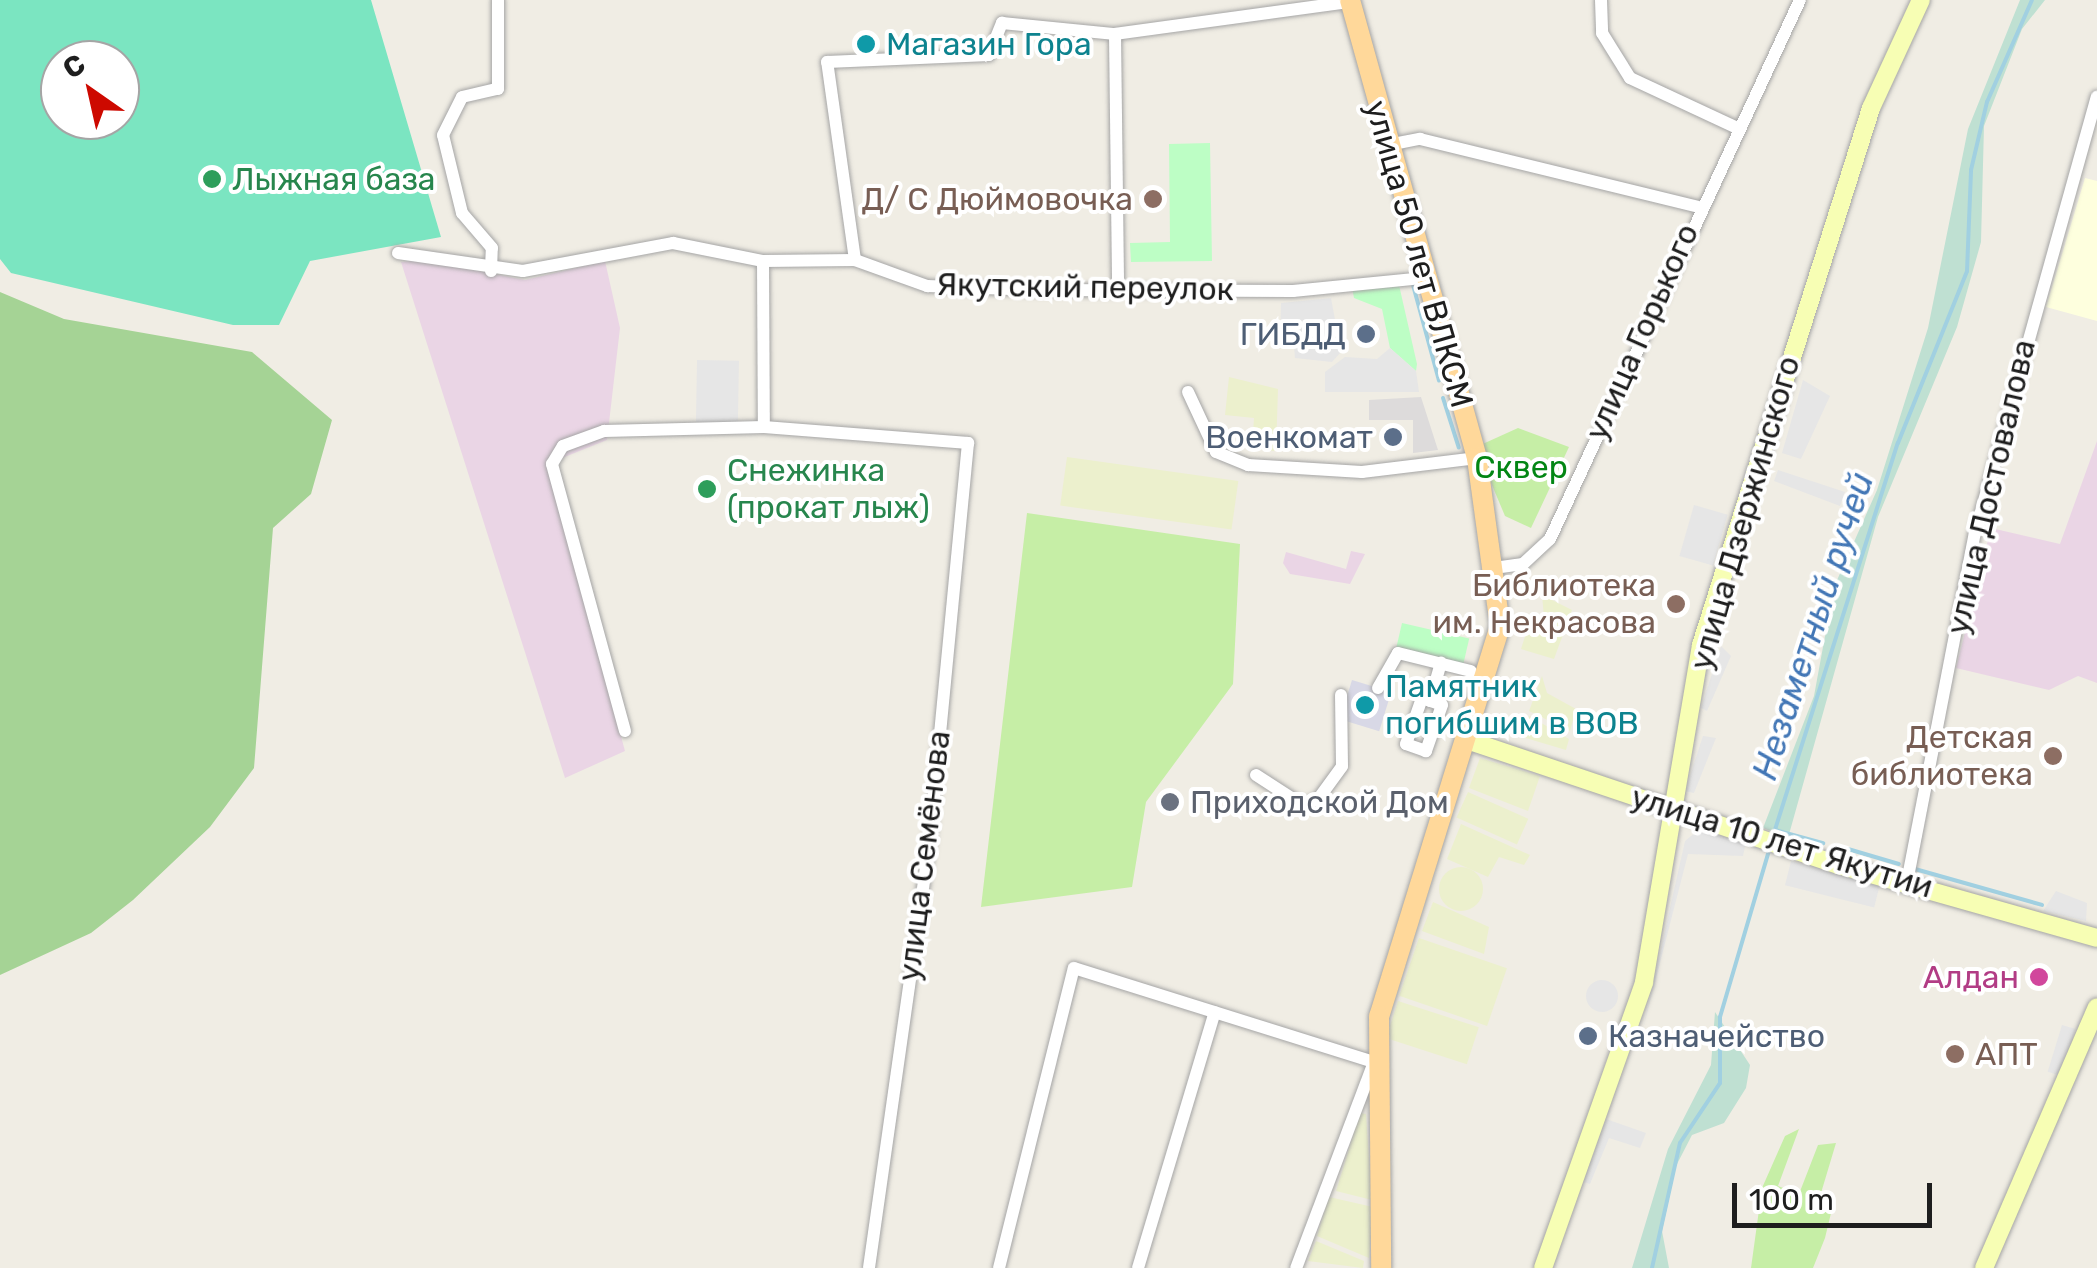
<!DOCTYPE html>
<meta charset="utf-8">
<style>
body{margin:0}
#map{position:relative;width:2097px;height:1268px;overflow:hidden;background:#f0ede4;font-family:Rubik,sans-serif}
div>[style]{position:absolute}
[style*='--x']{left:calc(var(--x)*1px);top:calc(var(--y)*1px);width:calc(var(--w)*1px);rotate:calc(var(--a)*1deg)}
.residential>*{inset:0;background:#dddbdb}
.industrial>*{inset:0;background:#ead5e5}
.education>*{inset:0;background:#feffde}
.farmland>*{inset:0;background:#ecf0cd;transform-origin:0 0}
.round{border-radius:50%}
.grass>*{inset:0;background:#c6eea6}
.forest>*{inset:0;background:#a5d395}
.wetland>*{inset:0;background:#bfe0d2}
.park>*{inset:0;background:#bdfec5;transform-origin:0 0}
.pitch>*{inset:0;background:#7be5c1}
.parking>*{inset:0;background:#e6e6e6;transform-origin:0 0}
.plaza>*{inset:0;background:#d8d8e6;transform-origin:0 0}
.stream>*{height:4px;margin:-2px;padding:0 2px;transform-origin:2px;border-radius:2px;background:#a1d0e1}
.roads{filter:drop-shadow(0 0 2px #a5a5a5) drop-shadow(0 0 2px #a5a5a5)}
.street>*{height:12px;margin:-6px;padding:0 6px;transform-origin:6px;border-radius:6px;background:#fff}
.secondary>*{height:18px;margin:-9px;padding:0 9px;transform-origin:9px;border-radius:9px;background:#f7feb4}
.primary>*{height:20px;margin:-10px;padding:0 10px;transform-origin:10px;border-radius:10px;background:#ffd89a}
.dots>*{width:28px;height:28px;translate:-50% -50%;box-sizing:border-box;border:5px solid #fff;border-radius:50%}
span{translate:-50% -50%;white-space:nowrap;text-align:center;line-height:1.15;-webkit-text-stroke:8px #fff;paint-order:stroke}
.culture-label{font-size:32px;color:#0d838f}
.left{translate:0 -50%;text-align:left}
.leisure-label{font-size:32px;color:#27864d}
.education-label{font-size:32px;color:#785e54}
.right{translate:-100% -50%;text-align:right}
.street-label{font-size:32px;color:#1e1e1e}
.service-label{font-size:32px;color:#4e5e75}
.park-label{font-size:32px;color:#038614}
.worship-label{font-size:32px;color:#5b616d}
.hotel-label{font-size:32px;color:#b23c85}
.water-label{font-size:35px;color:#4377b6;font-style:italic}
.north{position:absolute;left:40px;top:40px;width:100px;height:100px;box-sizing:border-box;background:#fff;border:2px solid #a5a5a5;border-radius:50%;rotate:326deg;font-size:28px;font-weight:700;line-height:40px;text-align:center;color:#1e1e1e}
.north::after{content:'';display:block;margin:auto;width:35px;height:45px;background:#cd0900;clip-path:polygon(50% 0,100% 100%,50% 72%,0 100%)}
.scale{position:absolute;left:1732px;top:1183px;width:200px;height:45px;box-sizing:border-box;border:5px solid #1e1e1e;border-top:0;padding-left:12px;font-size:30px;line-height:35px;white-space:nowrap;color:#1e1e1e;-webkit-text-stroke:8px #fff;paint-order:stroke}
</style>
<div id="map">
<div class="residential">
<i style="clip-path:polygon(1421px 397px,1438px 450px,1413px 453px,1413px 420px,1369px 420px,1369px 400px)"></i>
</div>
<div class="industrial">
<i style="clip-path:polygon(421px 260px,525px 280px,605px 261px,620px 328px,607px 440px,547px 464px,625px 751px,565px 778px,401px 262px)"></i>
<i style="clip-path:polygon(2097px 441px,2097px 683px,2078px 676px,2049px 690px,1956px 668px,1991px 528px,2060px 544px)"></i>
<i style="clip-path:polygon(1351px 551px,1365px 554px,1350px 584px,1290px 574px,1283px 563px,1286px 552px,1346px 569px)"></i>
</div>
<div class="education">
<i style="clip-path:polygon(2085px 178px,2097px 181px,2097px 321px,2046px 307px)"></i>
</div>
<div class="farmland">
<i style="clip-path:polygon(1229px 377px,1278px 389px,1276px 451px,1252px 449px,1254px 418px,1225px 415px)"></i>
<i style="left:1067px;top:457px;width:173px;height:49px;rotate:8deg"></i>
<i style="clip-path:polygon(1542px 595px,1572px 610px,1554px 659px,1521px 649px,1528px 627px,1545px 628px)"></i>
<i style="clip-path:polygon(1542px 676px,1547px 693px,1576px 709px,1570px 731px,1529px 711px)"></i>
<i style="clip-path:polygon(1529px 716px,1569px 739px,1566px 750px,1522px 737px)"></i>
<i style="clip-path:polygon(1480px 758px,1540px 776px,1528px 811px,1469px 788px)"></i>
<i style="left:1468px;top:792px;width:66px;height:28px;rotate:24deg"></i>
<i style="clip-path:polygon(1461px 824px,1530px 855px,1524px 865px,1499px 857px,1488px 877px,1447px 859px)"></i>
<i class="round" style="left:1439px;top:867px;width:44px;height:44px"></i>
<i style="clip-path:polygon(1433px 902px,1489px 927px,1484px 954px,1422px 931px)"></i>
<i style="left:1419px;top:938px;width:93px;height:61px;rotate:19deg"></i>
<i style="left:1398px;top:1001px;width:85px;height:39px;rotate:18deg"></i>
<i style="clip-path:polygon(1360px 1113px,1366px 1114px,1372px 1200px,1336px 1191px)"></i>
<i style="clip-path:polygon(1329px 1197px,1373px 1207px,1369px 1258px,1317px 1236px)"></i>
<i style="clip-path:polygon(1316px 1241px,1364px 1261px,1363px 1268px,1308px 1261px)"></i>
</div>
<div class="grass">
<i style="clip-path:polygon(1518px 428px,1569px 447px,1531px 528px,1505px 516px,1476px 447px)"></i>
<i style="clip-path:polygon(1027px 513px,1240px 544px,1233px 684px,1146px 802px,1132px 887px,981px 907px)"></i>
<i style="clip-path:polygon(1799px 1129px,1778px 1186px,1799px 1194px,1818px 1145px,1836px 1143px,1821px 1193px,1832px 1209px,1825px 1238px,1813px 1268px,1751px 1268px,1762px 1188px,1785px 1136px)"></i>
</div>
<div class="forest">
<i style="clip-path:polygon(0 292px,64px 319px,252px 352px,332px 420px,311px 494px,273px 528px,254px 768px,210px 827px,133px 900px,91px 933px,0 975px)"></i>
</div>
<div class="wetland">
<i style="clip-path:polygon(2020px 0,2045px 0,2022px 29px,1984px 126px,1981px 242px,1957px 327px,1878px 517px,1788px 838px,1763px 828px,1814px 696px,1834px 587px,1877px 490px,1928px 328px,1968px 129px)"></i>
<i style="clip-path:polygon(1715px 1012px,1750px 1065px,1746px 1088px,1724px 1123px,1692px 1135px,1676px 1166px,1662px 1231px,1669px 1268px,1632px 1268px,1668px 1149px,1711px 1065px)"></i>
</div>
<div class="park">
<i style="clip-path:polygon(1210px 143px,1212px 261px,1131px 262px,1130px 243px,1170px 242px,1169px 144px)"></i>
<i style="clip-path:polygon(1399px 285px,1417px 364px,1416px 371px,1390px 348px,1382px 309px,1354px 298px,1352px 287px)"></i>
<i style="left:1402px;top:623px;width:69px;height:36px;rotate:13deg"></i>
</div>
<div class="pitch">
<i style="clip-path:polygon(evenodd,0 0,371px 0,441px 237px,310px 261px,279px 325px,233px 325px,11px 273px,0 259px,0 0,60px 60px,120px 60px,120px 120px,60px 120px,60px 60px)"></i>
</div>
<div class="parking">
<i style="clip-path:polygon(1331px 298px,1341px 352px,1332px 362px,1295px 358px,1294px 346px,1280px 346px,1281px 303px)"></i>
<i style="clip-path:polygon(1390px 348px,1416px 371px,1419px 392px,1325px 392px,1325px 372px,1345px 357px,1377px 359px)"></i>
<i style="left:697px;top:360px;width:42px;height:62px;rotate:1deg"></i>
<i style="clip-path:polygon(1803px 380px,1830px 396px,1801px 459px,1782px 453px)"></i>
<i style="clip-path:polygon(1778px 470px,1845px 492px,1840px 506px,1774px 481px)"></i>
<i style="left:1694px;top:505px;width:35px;height:53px;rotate:16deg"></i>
<i style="clip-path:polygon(1721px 646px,1731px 656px,1707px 711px,1701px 708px)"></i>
<i style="clip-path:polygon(1703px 736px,1716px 738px,1694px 793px,1685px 791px)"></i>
<i style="clip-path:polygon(1697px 831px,1746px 842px,1743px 856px,1688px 854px,1643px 1029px,1685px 841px)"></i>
<i style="left:1791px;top:861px;width:92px;height:25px;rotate:14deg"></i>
<i style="clip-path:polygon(2056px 891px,2087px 903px,2086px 921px,2043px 911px)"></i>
<i class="round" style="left:1586px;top:980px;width:32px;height:32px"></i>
<i style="left:2062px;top:1025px;width:14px;height:49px;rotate:17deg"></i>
<i style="clip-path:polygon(1606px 1119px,1646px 1133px,1640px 1148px,1609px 1138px,1590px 1184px,1581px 1181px)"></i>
</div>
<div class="plaza">
<i style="left:1352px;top:680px;width:41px;height:41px;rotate:17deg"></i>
</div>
<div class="stream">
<i style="--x:1413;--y:285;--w:99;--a:74.8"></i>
<i style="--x:1443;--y:398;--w:52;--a:72.3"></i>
<i style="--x:1775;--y:830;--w:50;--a:15.2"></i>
<i style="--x:1773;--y:836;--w:412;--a:-72.4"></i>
<i style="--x:1898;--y:443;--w:185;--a:-68.1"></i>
<i style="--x:1967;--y:271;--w:101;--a:-87.7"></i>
<i style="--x:1971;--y:170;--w:70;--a:-76.8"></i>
<i style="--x:1987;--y:102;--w:111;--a:-66.2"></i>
<i style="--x:1848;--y:849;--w:53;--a:16.4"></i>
<i style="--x:1915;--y:869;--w:132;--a:15.8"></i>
<i style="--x:1652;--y:1268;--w:128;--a:-77.4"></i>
<i style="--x:1680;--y:1143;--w:72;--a:-56.3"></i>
<i style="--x:1720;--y:1083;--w:66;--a:-90"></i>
<i style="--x:1720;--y:1017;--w:174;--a:-73.6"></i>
</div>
<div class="roads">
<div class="street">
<i style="--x:1601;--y:0;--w:33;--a:88"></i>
<i style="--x:1602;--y:33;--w:53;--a:58.1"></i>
<i style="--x:1630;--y:78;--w:116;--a:25"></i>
<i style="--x:1115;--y:34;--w:256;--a:89.3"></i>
<i style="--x:1388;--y:145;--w:33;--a:-11"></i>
<i style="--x:1420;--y:139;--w:286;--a:13.7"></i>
<i style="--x:398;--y:253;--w:126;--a:8.2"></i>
<i style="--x:523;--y:271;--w:153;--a:-10.6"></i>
<i style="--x:673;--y:243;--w:92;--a:11.3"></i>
<i style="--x:763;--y:261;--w:92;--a:-0.6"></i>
<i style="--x:855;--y:260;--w:77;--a:19.9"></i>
<i style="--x:927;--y:286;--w:113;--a:2"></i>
<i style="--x:1040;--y:290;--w:253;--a:0.2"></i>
<i style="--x:1293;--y:291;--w:132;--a:-5.7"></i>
<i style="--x:855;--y:260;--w:200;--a:-98"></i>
<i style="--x:827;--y:62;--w:162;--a:-2.5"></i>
<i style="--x:989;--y:55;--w:35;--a:-68"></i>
<i style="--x:1002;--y:23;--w:114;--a:5.6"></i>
<i style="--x:1115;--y:34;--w:237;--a:-7.8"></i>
<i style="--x:763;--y:261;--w:166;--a:89.7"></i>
<i style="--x:491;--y:271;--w:23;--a:-88"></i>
<i style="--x:492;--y:248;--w:46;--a:-130.6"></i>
<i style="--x:462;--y:213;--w:80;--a:-103.7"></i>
<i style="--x:443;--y:135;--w:42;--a:-63.4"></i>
<i style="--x:462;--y:97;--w:37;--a:-13"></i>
<i style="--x:498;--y:89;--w:89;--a:-90"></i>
<i style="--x:1188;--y:392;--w:66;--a:65"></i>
<i style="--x:1216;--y:452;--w:35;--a:22"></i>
<i style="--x:1248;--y:465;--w:114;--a:3.5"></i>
<i style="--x:1362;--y:472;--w:116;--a:-6.9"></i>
<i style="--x:1494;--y:568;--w:29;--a:-8"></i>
<i style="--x:1523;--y:564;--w:37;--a:-43"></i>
<i style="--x:1550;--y:539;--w:594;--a:-65.12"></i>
<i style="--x:1378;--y:688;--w:40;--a:-60.3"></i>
<i style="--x:1398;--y:653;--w:75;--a:13.9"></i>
<i style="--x:1422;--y:698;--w:21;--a:19"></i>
<i style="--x:1442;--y:705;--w:49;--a:109.2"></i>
<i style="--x:1426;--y:751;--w:21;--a:-161"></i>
<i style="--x:1406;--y:744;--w:49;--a:-70.8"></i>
<i style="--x:1430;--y:701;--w:40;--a:-74"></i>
<i style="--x:625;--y:731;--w:277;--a:-105.3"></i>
<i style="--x:552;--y:464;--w:21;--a:-59"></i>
<i style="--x:563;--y:446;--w:44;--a:-20.1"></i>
<i style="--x:604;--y:431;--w:160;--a:-1.4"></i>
<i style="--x:764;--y:427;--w:205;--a:4.5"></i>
<i style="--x:968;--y:443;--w:398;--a:95.5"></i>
<i style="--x:930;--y:839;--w:433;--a:98.1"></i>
<i style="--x:1256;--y:775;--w:57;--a:32.9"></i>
<i style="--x:1304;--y:806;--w:17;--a:-28"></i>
<i style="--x:1319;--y:798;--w:39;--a:-54"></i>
<i style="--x:1342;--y:766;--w:71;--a:-90.8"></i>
<i style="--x:1907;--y:882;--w:356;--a:-79"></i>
<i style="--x:1975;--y:533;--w:453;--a:-74.4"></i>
<i style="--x:999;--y:1268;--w:309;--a:-76"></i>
<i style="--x:1074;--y:968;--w:314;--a:17.4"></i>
<i style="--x:1374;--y:1062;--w:220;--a:110.7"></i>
<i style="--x:1138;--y:1268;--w:267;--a:-73.3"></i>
</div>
<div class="secondary">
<i style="--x:1470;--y:741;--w:389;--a:18.6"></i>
<i style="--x:1839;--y:865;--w:268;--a:15.8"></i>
<i style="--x:1543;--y:1268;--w:303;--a:-70.5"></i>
<i style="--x:1644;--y:982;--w:342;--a:-80.4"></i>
<i style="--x:1701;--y:645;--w:563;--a:-72.43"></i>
<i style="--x:1871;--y:108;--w:119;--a:-65.2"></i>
<i style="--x:1984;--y:1268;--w:284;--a:-66.6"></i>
</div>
<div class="primary">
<i style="--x:1350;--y:0;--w:475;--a:74.5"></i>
<i style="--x:1477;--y:458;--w:170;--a:82.2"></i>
<i style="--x:1500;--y:626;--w:408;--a:107.2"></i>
<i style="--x:1379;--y:1016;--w:252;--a:89.5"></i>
</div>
</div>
<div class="dots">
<i style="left:866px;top:44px;background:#0f9aa8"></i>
<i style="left:212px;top:179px;background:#2e9e5b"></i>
<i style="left:1153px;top:199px;background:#8d6e63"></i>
<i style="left:1366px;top:334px;background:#5c6f8a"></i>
<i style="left:1393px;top:437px;background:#5c6f8a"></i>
<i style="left:707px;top:489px;background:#2e9e5b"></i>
<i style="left:1676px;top:604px;background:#8d6e63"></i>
<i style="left:1365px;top:705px;background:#0f9aa8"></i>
<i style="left:2053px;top:756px;background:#8d6e63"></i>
<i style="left:1170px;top:802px;background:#6b7280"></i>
<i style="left:2039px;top:977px;background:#d1479c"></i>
<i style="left:1588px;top:1036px;background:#5c6f8a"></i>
<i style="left:1955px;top:1054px;background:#8d6e63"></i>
</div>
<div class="culture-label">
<span class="left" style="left:886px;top:44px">Магазин Гора</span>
<span class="left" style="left:1385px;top:705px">Памятник<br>погибшим в ВОВ</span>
</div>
<div class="leisure-label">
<span class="left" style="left:232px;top:179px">Лыжная база</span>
<span class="left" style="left:727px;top:489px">Снежинка<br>(прокат лыж)</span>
</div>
<div class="education-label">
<span class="right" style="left:1133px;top:199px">Д/ С Дюймовочка</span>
<span class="right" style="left:1656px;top:604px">Библиотека<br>им. Некрасова</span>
<span class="right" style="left:2033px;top:756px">Детская<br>библиотека</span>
<span class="left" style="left:1975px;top:1054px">АПТ</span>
</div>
<div class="street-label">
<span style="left:1419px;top:254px;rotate:74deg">улица 50 лет ВЛКСМ</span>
<span style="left:1085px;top:287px;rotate:1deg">Якутский переулок</span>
<span style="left:1642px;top:332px;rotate:-66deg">улица Горького</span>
<span style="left:1991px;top:487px;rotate:-77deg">улица Достовалова</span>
<span style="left:1745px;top:513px;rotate:-74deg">улица Дзержинского</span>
<span style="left:1782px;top:842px;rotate:17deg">улица 10 лет Якутии</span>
<span style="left:924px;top:856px;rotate:-83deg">улица Семёнова</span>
</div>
<div class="service-label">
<span class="right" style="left:1346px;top:334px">ГИБДД</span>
<span class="right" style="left:1373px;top:437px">Военкомат</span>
<span class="left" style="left:1608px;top:1036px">Казначейство</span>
</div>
<div class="park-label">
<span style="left:1521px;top:467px">Сквер</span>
</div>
<div class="worship-label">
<span class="left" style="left:1190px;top:802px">Приходской Дом</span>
</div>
<div class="hotel-label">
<span class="right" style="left:2019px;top:977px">Алдан</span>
</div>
<div class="water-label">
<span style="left:1813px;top:626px;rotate:-72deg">Незаметный ручей</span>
</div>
<div class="north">С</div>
<div class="scale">100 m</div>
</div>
